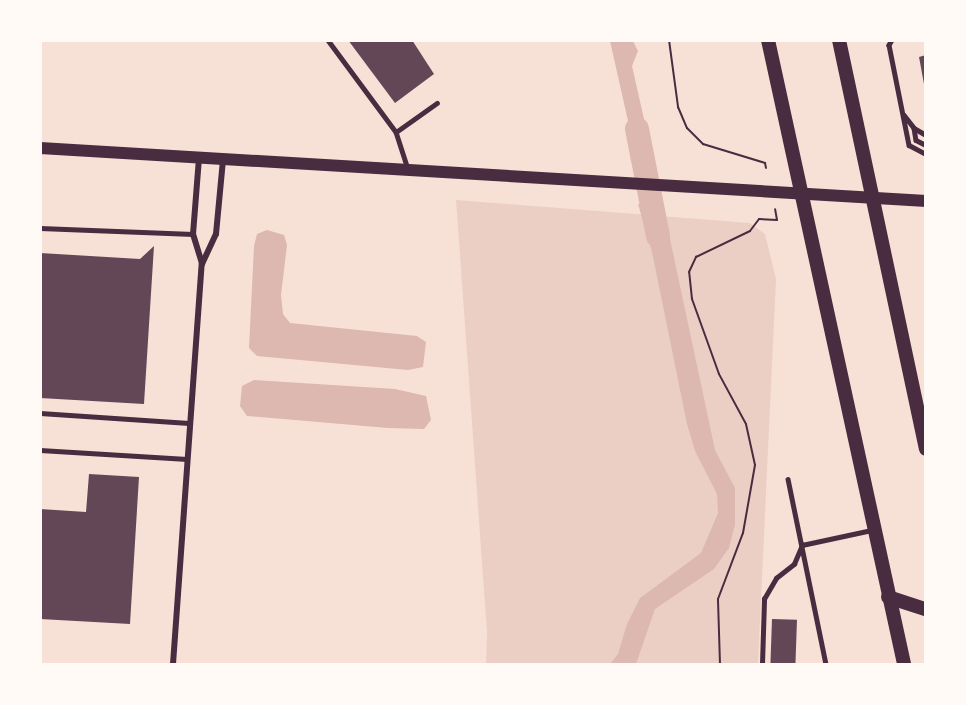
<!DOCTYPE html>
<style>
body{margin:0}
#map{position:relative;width:966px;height:705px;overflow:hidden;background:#f7e1d7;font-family:Roboto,sans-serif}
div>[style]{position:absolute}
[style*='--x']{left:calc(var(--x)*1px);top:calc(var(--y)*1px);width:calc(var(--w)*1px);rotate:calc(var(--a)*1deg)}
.green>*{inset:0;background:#ebcfc5}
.water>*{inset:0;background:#dcb8b0}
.river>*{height:24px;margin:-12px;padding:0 12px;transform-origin:12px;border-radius:12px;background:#dcb8b0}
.building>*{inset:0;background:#644757;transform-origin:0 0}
.path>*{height:2px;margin:-1px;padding:0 1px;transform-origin:1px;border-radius:1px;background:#4a2c40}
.service>*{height:4.5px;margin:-2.25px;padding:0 2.25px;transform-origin:2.25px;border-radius:2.25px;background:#4a2c40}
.minor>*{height:6px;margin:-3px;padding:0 3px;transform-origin:3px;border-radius:3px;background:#4a2c40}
.secondary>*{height:12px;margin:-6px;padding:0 6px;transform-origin:6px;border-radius:6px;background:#4a2c40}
.primary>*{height:14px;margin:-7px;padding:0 7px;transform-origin:7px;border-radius:7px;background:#4a2c40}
span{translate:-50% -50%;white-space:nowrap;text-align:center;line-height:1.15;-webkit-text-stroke:4.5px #fffaf5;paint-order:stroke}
.frame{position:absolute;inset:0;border:42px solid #fffaf5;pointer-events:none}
</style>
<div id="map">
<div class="green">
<i style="clip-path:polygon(456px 200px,750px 223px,765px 234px,776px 279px,758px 664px,486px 664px,487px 632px)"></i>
</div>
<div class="water">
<i style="clip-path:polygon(610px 41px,633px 41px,638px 51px,632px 66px,654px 163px,631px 161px,628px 121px)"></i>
<i style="clip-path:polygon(638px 204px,663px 206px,715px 450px,735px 488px,735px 525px,729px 548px,714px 569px,655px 609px,636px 664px,610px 664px,618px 654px,627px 624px,640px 598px,701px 553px,718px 513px,717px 494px,695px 451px,687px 424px,652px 252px)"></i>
<i style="clip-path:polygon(267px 230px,284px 235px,287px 245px,281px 295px,283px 314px,290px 323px,417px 336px,426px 342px,423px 367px,408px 370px,257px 356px,249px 348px,254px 246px,257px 234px)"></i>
<i style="clip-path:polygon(254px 380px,395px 389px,426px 396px,431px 420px,424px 429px,388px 428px,247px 416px,240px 406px,242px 386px)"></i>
</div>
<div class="river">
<i style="--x:637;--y:129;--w:109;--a:78.9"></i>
</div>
<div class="building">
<i style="clip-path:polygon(348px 40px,412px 40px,434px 74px,395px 103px)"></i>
<i style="clip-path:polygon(926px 55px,926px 84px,924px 84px,919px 57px)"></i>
<i style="clip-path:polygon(154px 246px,144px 404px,40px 398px,40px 253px,140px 259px)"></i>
<i style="clip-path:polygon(89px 474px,139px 477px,130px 624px,40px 619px,40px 509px,86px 512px)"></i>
<i style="left:772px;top:619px;width:25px;height:45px;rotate:2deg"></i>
</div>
<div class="path">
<i style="--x:669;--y:40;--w:68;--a:82.3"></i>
<i style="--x:678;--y:107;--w:23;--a:67"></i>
<i style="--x:687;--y:128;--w:23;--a:45"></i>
<i style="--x:703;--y:144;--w:65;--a:17"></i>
<i style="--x:765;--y:163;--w:5;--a:79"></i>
<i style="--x:720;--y:664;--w:65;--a:-91.8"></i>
<i style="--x:718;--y:599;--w:71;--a:-69.3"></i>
<i style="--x:743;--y:533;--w:69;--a:-80"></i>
<i style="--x:755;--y:465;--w:42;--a:-102.4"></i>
<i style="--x:746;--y:424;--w:57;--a:-118.4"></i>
<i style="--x:719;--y:374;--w:80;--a:-109.8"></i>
<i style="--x:692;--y:299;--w:27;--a:-96"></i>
<i style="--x:689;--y:272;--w:17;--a:-65"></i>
<i style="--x:696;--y:257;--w:60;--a:-25.7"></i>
<i style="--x:750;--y:231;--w:15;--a:-53"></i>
<i style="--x:759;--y:219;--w:18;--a:3"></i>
<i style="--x:777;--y:220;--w:11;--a:-100"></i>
</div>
<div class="service">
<i style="--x:328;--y:40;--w:114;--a:53.5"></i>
<i style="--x:396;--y:132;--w:38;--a:72"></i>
<i style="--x:892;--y:40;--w:6;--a:121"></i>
<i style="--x:889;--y:45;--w:102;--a:78.7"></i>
<i style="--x:909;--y:145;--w:19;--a:28"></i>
<i style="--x:904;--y:115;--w:16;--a:52"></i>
<i style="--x:914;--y:128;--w:14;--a:30"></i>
<i style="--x:914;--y:128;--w:12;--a:81"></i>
<i style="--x:916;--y:140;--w:11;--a:27"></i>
<i style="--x:396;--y:132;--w:50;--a:-35.3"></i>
<i style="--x:40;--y:228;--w:153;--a:2.2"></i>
<i style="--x:40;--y:413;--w:149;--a:3.8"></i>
<i style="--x:40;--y:450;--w:147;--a:3.5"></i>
<i style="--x:788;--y:479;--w:189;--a:78.4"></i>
<i style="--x:802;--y:545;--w:72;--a:-12.1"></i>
<i style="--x:762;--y:664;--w:65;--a:-88.2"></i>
<i style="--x:764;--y:599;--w:24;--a:-60"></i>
<i style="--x:776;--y:578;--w:23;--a:-38"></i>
<i style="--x:794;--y:564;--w:21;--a:-67"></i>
</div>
<div class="minor">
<i style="--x:199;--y:158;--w:76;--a:94.5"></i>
<i style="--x:193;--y:234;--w:31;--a:73"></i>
<i style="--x:202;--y:264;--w:33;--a:-65"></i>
<i style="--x:216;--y:234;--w:74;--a:-84.6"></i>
<i style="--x:173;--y:664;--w:401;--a:-85.9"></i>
</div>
<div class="secondary">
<i style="--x:40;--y:148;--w:888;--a:3.42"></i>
</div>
<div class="primary">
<i style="--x:768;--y:40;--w:639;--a:77.7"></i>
<i style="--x:839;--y:40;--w:418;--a:78"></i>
<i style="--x:888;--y:597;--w:40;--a:18"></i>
</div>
<div class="frame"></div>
</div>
